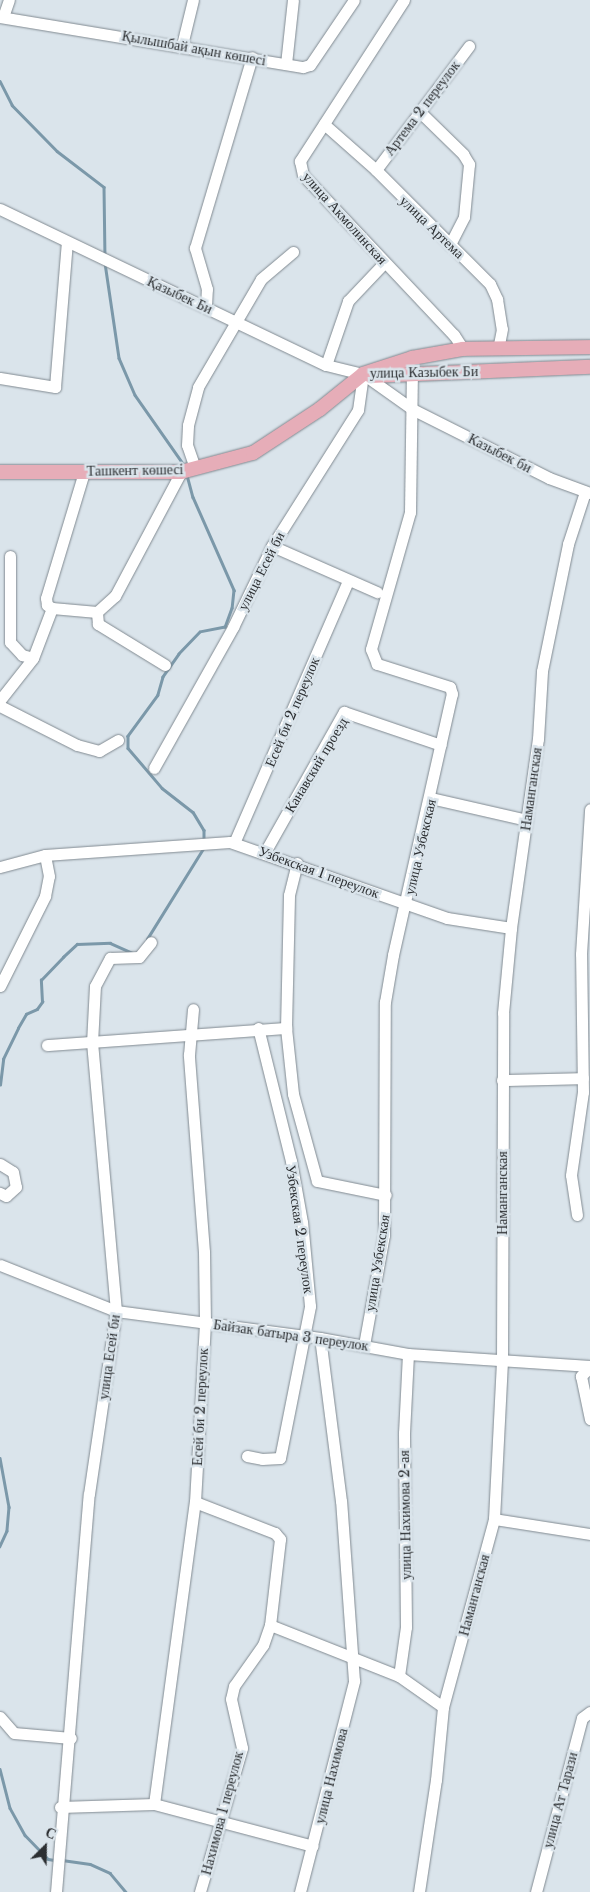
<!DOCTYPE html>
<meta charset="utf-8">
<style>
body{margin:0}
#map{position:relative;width:590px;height:1892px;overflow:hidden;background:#dae4eb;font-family:"Libre Baskerville",serif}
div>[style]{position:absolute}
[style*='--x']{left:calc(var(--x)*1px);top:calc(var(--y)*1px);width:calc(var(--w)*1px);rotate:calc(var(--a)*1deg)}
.stream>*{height:2.5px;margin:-1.25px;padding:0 1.25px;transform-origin:1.25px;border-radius:1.25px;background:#7b98a9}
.roads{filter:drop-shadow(0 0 1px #818a91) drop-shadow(0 0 1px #818a91)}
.minor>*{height:11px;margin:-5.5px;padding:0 5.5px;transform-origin:5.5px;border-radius:5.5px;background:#fff}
.major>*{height:14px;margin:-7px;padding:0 7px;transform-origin:7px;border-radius:7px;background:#e6adb8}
span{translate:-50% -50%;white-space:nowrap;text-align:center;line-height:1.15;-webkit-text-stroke:5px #dae4eb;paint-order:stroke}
.street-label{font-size:14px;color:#2c2f32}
.north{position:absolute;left:20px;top:1822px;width:50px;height:50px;-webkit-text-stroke:4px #dae4eb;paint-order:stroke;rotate:23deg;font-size:14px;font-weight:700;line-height:20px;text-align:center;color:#2c2f32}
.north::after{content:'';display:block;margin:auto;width:18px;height:22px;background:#2c2f32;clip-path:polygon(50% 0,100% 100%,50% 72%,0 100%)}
</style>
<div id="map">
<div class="stream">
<i style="--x:0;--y:81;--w:27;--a:63"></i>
<i style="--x:12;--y:105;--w:64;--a:45.6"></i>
<i style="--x:57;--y:151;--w:59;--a:37.5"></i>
<i style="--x:104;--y:187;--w:68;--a:89.2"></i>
<i style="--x:105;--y:263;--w:96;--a:81.6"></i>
<i style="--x:119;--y:358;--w:40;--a:66.6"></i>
<i style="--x:135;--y:395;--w:85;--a:55"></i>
<i style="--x:187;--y:475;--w:23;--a:75"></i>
<i style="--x:193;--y:497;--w:102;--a:66.2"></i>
<i style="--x:234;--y:590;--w:18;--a:96"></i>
<i style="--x:232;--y:608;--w:20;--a:110"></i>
<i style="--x:225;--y:627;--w:25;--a:169"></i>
<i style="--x:200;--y:632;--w:30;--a:134"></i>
<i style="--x:179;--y:654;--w:28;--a:125"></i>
<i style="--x:163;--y:677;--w:19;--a:106"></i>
<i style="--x:158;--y:695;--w:51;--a:126.2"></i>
<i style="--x:128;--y:736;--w:12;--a:90"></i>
<i style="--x:128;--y:748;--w:52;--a:49.6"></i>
<i style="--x:162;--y:788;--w:39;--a:38"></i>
<i style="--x:193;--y:812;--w:21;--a:59"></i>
<i style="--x:204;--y:830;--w:11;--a:90"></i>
<i style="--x:147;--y:939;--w:108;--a:-58.2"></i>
<i style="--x:0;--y:1085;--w:26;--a:-83"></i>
<i style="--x:3;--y:1059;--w:34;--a:-64"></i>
<i style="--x:18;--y:1028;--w:16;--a:-60"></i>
<i style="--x:26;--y:1014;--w:12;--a:-24"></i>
<i style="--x:37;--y:1009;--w:9;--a:-54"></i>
<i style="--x:42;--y:1002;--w:22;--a:-93"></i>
<i style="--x:41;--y:980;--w:32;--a:-46"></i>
<i style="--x:63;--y:957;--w:19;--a:-43"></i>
<i style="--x:77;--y:944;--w:33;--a:-2"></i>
<i style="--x:110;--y:943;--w:24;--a:24"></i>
<i style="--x:0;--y:1458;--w:50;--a:79.6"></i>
<i style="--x:9;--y:1507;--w:24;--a:95"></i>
<i style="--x:7;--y:1531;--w:17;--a:115"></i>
<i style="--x:0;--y:1769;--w:40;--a:75.6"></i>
<i style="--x:10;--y:1808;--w:31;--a:61"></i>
<i style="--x:25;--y:1835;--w:33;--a:46"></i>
<i style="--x:48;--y:1859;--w:6;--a:9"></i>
<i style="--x:62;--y:1860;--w:28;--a:8"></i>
<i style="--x:90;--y:1864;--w:22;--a:24"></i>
<i style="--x:110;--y:1873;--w:25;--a:50"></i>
</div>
<div class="roads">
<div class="minor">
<i style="--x:404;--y:0;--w:192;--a:122.9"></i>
<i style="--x:300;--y:161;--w:14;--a:78"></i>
<i style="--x:303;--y:175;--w:220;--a:46.7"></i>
<i style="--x:454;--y:335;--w:17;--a:57"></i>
<i style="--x:0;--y:17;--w:307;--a:9.4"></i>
<i style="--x:303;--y:67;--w:7;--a:-16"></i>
<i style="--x:310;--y:65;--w:78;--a:-55.9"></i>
<i style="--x:3;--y:17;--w:18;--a:-71"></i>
<i style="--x:182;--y:45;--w:46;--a:-76.3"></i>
<i style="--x:286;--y:64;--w:64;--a:-83.8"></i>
<i style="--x:419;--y:111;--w:62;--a:44.3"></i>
<i style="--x:463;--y:154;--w:12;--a:59"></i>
<i style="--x:469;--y:164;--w:53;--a:95.4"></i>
<i style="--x:464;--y:217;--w:31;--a:117"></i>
<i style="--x:324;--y:124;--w:69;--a:41.5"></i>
<i style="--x:376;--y:170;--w:161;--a:45"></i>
<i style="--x:490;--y:284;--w:17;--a:65"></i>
<i style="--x:497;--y:299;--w:30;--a:81"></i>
<i style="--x:502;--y:329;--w:20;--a:101"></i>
<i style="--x:376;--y:170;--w:155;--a:-53.1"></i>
<i style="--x:0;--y:209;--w:361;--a:25.6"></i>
<i style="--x:326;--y:365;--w:38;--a:14"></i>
<i style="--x:363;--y:374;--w:60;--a:35.5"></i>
<i style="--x:412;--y:409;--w:153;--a:26.7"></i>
<i style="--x:549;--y:478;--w:44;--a:20.1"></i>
<i style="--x:206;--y:306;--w:17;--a:-87"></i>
<i style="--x:207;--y:289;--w:43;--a:-106.3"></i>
<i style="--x:195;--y:248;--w:199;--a:-73.4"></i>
<i style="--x:326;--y:365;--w:68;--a:-71"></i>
<i style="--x:348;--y:301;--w:52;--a:-46.5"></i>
<i style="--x:0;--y:378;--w:56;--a:9.3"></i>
<i style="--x:55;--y:387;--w:145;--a:-85.3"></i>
<i style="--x:195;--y:468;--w:24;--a:-109"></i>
<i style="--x:187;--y:445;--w:20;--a:-87"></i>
<i style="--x:188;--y:425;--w:39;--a:-75"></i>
<i style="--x:198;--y:387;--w:125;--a:-59.7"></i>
<i style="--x:261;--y:279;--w:42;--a:-40.2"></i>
<i style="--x:272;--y:546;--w:115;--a:23.7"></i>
<i style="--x:10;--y:556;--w:86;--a:90"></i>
<i style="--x:10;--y:642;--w:18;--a:47"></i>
<i style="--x:22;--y:655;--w:11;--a:15"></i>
<i style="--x:52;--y:608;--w:6;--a:-149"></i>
<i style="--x:47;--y:605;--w:7;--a:-98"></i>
<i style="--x:46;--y:598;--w:132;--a:-73.2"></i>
<i style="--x:165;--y:665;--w:79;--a:-148.5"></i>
<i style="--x:98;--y:624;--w:12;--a:-95"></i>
<i style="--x:97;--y:612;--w:24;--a:-42"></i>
<i style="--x:115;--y:596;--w:140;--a:-62"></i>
<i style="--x:0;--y:700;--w:53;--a:-51.8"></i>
<i style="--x:33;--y:658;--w:53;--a:-69.2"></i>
<i style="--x:52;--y:608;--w:45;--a:5.1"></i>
<i style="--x:0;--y:706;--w:86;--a:26.9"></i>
<i style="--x:77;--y:745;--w:23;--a:15"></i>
<i style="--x:99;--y:751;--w:22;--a:-30"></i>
<i style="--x:154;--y:768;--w:162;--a:-60.7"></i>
<i style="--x:233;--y:627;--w:90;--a:-64.3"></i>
<i style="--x:272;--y:546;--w:161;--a:-57.7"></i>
<i style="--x:358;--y:410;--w:36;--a:-82"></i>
<i style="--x:431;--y:798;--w:98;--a:12.9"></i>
<i style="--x:234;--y:843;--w:286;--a:-66.5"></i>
<i style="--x:265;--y:852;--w:161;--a:-60.6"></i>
<i style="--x:344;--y:712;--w:102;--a:18.8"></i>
<i style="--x:0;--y:867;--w:47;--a:-14.9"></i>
<i style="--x:45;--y:855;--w:185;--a:-4"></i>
<i style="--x:230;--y:842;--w:230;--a:19.3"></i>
<i style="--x:447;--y:918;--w:65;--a:8.9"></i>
<i style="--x:0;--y:986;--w:101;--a:-63.4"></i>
<i style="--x:45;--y:896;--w:20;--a:-79"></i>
<i style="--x:49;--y:876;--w:21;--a:-101"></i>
<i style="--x:286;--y:1028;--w:66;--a:83.9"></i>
<i style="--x:293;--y:1094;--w:90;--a:74.6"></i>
<i style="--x:317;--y:1181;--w:70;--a:11.5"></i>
<i style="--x:47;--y:1045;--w:240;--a:-4.1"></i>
<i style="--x:286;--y:1028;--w:133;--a:-88.7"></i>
<i style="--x:289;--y:895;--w:33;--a:-76"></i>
<i style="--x:502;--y:1080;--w:81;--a:-1.4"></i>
<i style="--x:0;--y:1164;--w:15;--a:32"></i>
<i style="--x:13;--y:1172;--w:15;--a:79"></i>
<i style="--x:16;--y:1187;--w:13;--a:138"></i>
<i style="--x:6;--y:1196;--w:7;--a:-153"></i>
<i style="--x:577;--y:1215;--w:40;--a:-98.5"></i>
<i style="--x:571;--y:1175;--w:84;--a:-81.8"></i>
<i style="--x:583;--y:1092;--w:138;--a:-90.8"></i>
<i style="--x:581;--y:954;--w:145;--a:-86.4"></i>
<i style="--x:0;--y:1265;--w:125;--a:21.6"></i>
<i style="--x:116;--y:1311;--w:206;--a:7.5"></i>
<i style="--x:320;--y:1338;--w:89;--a:10.3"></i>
<i style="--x:408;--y:1354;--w:182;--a:3.8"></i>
<i style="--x:364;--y:1345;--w:112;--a:-79.7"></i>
<i style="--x:384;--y:1235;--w:233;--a:-89.8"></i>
<i style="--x:385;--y:1002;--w:48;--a:-80.3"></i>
<i style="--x:393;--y:955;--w:268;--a:-77.3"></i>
<i style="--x:452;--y:694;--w:7;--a:-106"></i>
<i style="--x:450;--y:687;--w:77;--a:-162.5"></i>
<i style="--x:377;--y:664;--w:16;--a:-112"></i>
<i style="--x:371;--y:649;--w:142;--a:-74.1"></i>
<i style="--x:410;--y:512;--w:138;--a:-89.2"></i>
<i style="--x:590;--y:1367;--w:13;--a:135"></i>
<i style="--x:581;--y:1376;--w:44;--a:78.2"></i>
<i style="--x:247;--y:1456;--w:15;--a:11"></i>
<i style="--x:262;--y:1459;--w:18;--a:-3"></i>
<i style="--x:280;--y:1458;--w:155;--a:-78.8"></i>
<i style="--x:310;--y:1306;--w:84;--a:-95.4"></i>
<i style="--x:302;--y:1222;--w:62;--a:-100.2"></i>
<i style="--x:291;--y:1161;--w:137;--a:-103.9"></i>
<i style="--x:195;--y:1502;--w:86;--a:21.2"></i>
<i style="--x:275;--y:1533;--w:8;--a:50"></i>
<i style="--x:280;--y:1539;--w:87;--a:96.6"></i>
<i style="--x:270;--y:1625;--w:21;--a:109"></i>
<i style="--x:263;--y:1645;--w:50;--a:125.3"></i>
<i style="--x:234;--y:1686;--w:13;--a:103"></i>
<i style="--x:231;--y:1699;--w:50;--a:77.3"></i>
<i style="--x:242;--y:1748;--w:150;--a:106.3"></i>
<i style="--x:494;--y:1519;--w:97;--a:8.9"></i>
<i style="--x:270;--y:1625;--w:139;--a:21.6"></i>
<i style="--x:399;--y:1676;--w:54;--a:35.2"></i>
<i style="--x:399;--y:1676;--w:49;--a:-81.9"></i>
<i style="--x:406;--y:1627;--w:194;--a:-90.6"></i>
<i style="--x:404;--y:1433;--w:79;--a:-87.1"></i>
<i style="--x:0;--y:1717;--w:21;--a:49"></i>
<i style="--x:14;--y:1733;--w:57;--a:5"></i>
<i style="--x:154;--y:1804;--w:305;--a:-82.3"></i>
<i style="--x:195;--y:1502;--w:179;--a:-86.8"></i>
<i style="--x:205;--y:1323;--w:71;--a:-90.8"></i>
<i style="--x:204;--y:1252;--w:198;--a:-94.4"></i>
<i style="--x:189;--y:1055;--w:46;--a:-85"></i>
<i style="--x:60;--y:1807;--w:94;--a:-1.8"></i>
<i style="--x:154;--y:1804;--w:164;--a:14.8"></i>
<i style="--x:56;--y:1892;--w:399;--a:-85.3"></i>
<i style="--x:89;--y:1494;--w:185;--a:-81.6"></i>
<i style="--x:116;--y:1311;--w:269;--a:-95.1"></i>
<i style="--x:92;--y:1043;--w:57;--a:-87"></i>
<i style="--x:95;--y:986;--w:32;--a:-62"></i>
<i style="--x:110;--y:958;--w:29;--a:-2"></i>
<i style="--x:139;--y:957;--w:19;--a:-51"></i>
<i style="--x:300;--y:1892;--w:218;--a:-75.6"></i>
<i style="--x:354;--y:1681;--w:180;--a:-94.1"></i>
<i style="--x:341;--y:1501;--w:164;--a:-97.3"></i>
<i style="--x:419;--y:1892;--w:113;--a:-81.4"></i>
<i style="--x:436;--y:1780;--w:73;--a:-84.5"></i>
<i style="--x:443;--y:1707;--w:195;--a:-74.8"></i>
<i style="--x:494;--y:1519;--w:157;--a:-87.1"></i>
<i style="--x:502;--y:1362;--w:349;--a:-89.8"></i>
<i style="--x:503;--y:1013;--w:85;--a:-84.6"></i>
<i style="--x:511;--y:928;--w:191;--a:-81.9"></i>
<i style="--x:538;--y:739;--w:68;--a:-86.6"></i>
<i style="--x:542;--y:671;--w:130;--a:-78.4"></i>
<i style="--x:568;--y:544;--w:55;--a:-71.9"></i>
<i style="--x:536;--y:1892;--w:180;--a:-75.2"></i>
<i style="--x:582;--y:1718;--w:10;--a:-37"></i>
</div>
<div class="major">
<i style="--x:371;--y:376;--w:219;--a:-2.4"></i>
<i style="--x:0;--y:472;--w:181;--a:0"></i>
<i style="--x:181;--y:472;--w:74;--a:-14.8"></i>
<i style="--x:253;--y:453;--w:80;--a:-33.3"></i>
<i style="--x:320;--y:409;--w:55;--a:-39.1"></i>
<i style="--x:363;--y:374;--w:52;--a:-18.1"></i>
<i style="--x:412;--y:358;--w:52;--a:-10"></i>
<i style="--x:463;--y:349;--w:127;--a:-0.9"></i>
</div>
</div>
<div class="street-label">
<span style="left:194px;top:48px;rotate:10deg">Қылышбай ақын көшесі</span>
<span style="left:422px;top:108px;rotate:-53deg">Артема 2 переулок</span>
<span style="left:345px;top:218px;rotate:48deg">улица Акмолинская</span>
<span style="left:432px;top:227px;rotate:44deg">улица Артема</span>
<span style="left:180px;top:295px;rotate:25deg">Қазыбек Би</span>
<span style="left:424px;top:372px;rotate:-1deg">улица Казыбек Би</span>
<span style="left:500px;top:453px;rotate:27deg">Казыбек би</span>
<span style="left:135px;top:470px;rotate:-1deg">Ташкент көшесі</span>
<span style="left:261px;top:571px;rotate:-63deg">улица Есей би</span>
<span style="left:292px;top:712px;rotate:-67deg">Есей би 2 переулок</span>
<span style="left:316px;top:765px;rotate:-59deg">Канавский проезд</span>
<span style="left:531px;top:789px;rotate:-82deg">Наманганская</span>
<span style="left:420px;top:847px;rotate:-77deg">улица Узбекская</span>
<span style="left:319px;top:872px;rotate:20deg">Узбекская 1 переулок</span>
<span style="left:502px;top:1193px;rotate:-90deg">Наманганская</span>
<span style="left:300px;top:1229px;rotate:82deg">Узбекская 2 переулок</span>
<span style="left:377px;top:1263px;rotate:-81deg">улица Узбекская</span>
<span style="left:291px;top:1335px;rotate:8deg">Байзак батыра 3 переулок</span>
<span style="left:109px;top:1357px;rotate:-82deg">улица Есей би</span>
<span style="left:200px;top:1407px;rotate:-87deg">Есей би 2 переулок</span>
<span style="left:405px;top:1515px;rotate:-91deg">улица Нахимова 2-ая</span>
<span style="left:474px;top:1595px;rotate:-75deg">Наманганская</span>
<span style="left:331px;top:1776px;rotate:-76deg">улица Нахимова</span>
<span style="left:560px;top:1800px;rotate:-75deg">улица Ат Тарази</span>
<span style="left:222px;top:1813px;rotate:-75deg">Нахимова 1 переулок</span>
</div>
<div class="north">С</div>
</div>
